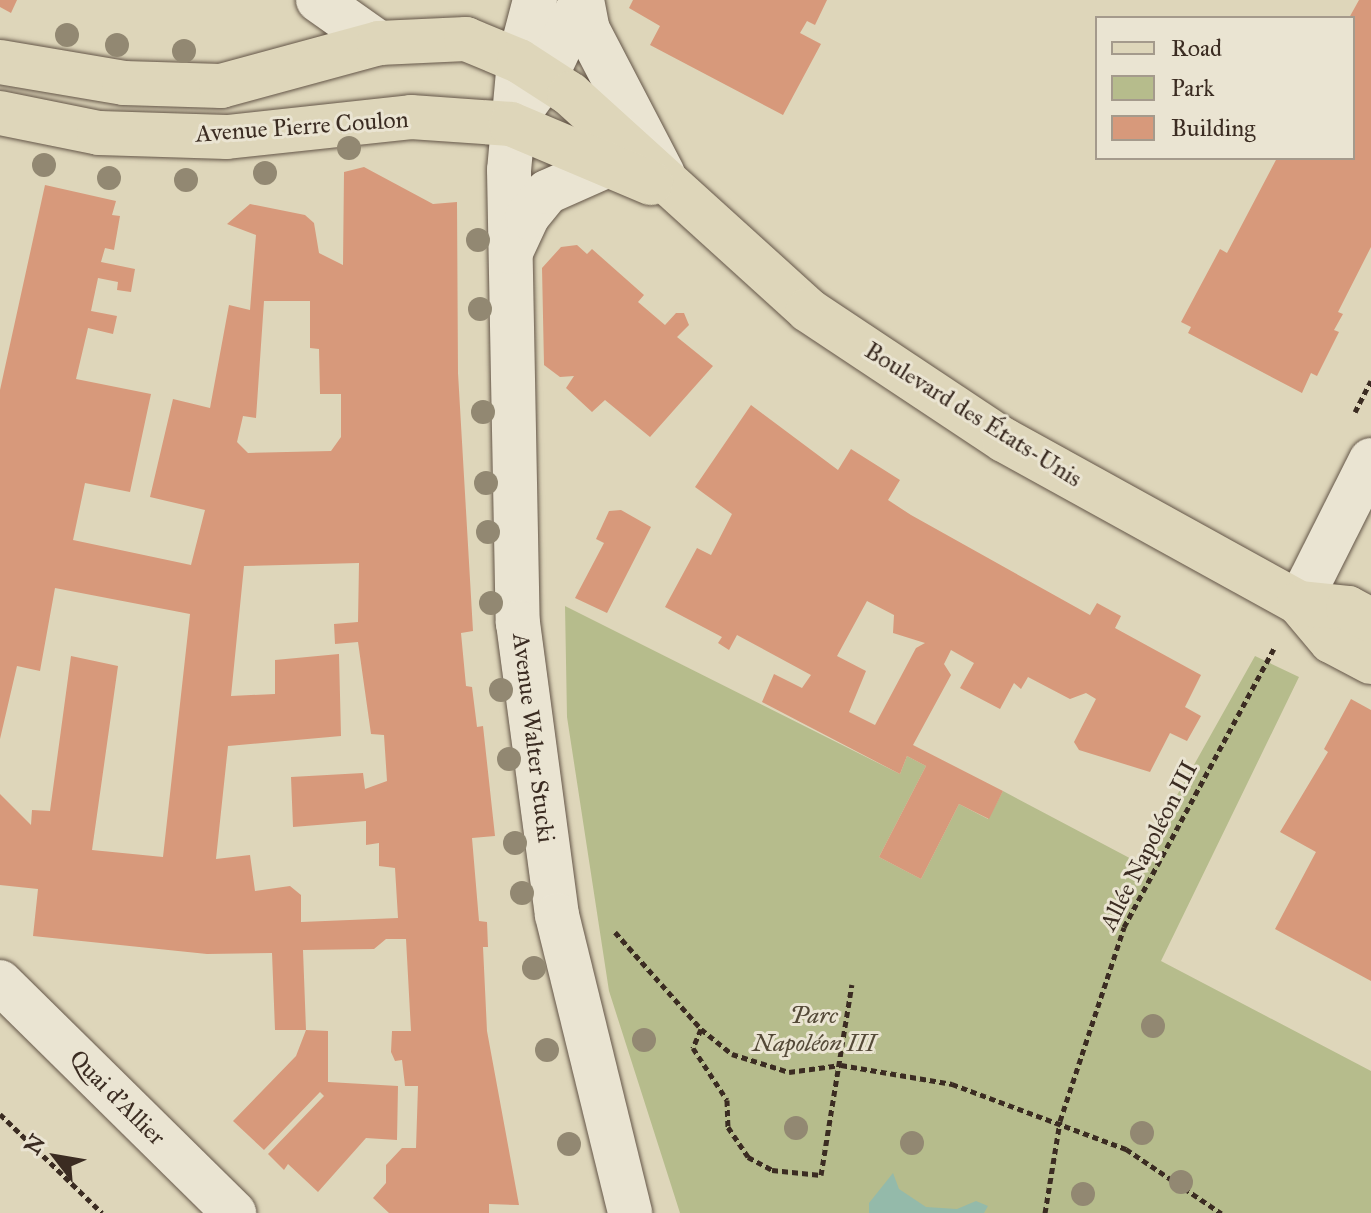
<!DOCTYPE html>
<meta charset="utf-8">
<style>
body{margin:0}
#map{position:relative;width:1371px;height:1213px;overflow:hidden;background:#ded6ba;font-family:"IM FELL Great Primer",serif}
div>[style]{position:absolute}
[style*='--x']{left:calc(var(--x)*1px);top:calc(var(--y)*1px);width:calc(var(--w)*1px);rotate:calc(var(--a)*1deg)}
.green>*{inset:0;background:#b6bc8c}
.water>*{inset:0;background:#94baaa}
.building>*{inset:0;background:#d7997b}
.path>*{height:5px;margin-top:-2.5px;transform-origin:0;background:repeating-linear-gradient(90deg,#3b2c22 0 6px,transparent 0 10px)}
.roads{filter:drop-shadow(0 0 2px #645648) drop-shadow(0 0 2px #645648)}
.minor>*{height:44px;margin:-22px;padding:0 22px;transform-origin:22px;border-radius:22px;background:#eae4d2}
.major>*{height:44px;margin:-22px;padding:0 22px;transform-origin:22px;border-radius:22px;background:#ded6ba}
.trees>*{width:24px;height:24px;margin:-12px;border-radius:50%;background:#928872}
span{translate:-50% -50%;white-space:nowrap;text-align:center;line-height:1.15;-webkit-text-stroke:6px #eae4d2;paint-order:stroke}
.street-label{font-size:24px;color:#3b2c22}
.park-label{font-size:24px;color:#544937;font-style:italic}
.legend{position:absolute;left:1095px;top:16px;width:260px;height:144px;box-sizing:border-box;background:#eae4d2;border:2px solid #a49a8c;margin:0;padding:10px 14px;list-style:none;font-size:24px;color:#3b2c22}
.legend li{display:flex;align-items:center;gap:16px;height:40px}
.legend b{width:40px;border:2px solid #a49a8c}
.north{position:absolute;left:16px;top:1117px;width:80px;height:80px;-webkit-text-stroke:6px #eae4d2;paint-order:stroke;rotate:301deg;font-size:22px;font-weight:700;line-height:32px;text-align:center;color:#3b2c22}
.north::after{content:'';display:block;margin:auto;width:28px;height:36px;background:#3b2c22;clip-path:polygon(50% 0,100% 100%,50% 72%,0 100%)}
</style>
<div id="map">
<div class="green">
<i style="clip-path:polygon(565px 606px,900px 774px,907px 756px,926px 766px,879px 857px,921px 879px,959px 804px,988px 819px,1003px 791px,1139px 863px,1255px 656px,1299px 677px,1161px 961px,1371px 1071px,1371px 1213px,680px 1213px,609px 991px,567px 717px)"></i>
</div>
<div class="water">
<i style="clip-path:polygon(893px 1173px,899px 1189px,926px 1207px,957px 1209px,976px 1201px,988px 1206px,984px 1213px,869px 1213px,869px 1203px)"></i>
</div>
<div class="building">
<i style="clip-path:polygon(0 0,17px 0,11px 13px,0 7px)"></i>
<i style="clip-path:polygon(633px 0,827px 0,815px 25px,807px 21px,800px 33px,821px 44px,783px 115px,650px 45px,660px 26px,629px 8px)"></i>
<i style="clip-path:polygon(1359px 0,1371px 0,1371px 247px,1338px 312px,1343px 314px,1334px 330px,1339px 332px,1317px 376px,1311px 373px,1302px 393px,1188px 333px,1191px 327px,1181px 322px,1220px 249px,1227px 253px,1277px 158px,1353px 158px,1349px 18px)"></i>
<i style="clip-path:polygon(evenodd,364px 167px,433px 204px,457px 202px,458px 373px,473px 631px,461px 633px,466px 686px,472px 687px,477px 727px,483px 726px,495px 836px,472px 838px,479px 921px,487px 922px,488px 947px,483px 947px,487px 1031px,519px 1205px,489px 1204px,489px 1213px,389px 1213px,373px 1198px,386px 1183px,386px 1165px,402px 1148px,416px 1148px,418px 1086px,405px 1086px,402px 1060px,395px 1061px,391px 1052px,392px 1031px,411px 1031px,406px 939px,386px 939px,374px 949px,303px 950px,306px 1030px,328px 1031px,328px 1082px,398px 1086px,397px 1140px,366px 1138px,318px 1192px,288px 1164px,284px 1170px,268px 1154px,324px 1096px,320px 1092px,264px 1150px,233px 1121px,296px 1056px,306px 1030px,275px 1030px,272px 953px,207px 954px,33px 936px,38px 889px,0 885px,0 794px,31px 825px,32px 810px,50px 811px,71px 656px,118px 666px,92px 850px,163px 857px,190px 614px,55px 588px,40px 671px,17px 666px,0 739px,0 390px,45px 185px,116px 201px,112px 215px,120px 216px,114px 250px,105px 248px,101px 262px,135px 269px,131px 292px,117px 290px,118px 282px,98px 278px,91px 311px,117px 316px,113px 334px,88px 328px,76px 379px,151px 394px,130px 492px,85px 483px,73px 540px,191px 565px,205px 510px,150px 497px,173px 399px,210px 408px,229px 305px,250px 310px,256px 235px,227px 224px,250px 204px,305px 215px,314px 223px,319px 253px,343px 265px,344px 172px,364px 167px,264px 301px,310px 301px,310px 348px,319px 349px,320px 394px,341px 394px,341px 437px,331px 451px,248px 453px,237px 442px,243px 416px,256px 418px,264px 301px,364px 167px,359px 563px,358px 622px,334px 624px,335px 644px,358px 642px,371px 734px,384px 735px,387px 781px,365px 789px,363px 773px,291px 777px,293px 827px,366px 821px,366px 845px,379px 843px,379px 866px,395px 868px,398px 918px,301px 922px,301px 895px,290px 886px,255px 891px,250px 855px,216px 859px,228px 746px,341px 736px,339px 654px,275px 660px,275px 694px,231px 696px,244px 566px,359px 563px)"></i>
<i style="clip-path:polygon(577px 245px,587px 254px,592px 249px,644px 295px,638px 302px,665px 325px,676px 313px,684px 313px,689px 325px,677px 337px,713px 366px,650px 437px,605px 400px,592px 412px,566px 388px,574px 376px,560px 377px,544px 365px,542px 268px,561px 247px)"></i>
<i style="clip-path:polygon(evenodd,751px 405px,838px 470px,851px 449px,900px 480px,888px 500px,911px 515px,1090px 615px,1097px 603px,1121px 616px,1115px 628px,1201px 675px,1185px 707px,1201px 716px,1187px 741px,1170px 733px,1150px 772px,1079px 750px,1074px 742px,1096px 699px,1086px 693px,1070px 699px,1028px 677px,1021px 689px,1014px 683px,1000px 709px,960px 688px,974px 663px,951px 650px,944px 664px,951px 675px,913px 745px,1003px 791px,989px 819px,959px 804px,921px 879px,879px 857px,926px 766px,907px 756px,900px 774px,762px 702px,774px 674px,802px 688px,811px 675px,737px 635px,729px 650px,718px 643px,722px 637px,665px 607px,697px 548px,711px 555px,732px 514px,695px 487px,751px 405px,867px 601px,894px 615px,893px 633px,925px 643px,916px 648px,875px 725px,849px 712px,866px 671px,837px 656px,867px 601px)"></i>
<i style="clip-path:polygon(621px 510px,651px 527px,607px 613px,575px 598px,604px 543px,596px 539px,609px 511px)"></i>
<i style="clip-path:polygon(1351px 699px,1371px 710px,1371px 981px,1275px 929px,1316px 852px,1280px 832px,1328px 752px,1324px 749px)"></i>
</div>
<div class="path">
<i style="--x:1355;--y:412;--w:35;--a:-63"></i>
<i style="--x:615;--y:932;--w:130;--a:48.4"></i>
<i style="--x:701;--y:1029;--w:40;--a:39"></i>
<i style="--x:732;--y:1054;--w:60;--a:17.5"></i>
<i style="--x:789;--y:1072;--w:52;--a:-7.7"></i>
<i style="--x:841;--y:1065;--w:113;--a:9.7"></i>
<i style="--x:952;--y:1084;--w:186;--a:20.5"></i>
<i style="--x:1126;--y:1149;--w:115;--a:34"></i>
<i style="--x:701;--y:1029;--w:21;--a:113"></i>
<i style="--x:693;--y:1048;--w:62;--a:56.8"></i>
<i style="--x:727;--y:1100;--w:27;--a:88"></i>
<i style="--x:728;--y:1127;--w:36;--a:56"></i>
<i style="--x:748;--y:1157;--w:27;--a:28"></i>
<i style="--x:772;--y:1170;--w:49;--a:5.8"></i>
<i style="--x:821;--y:1175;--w:193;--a:-80.8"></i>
<i style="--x:0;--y:1114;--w:142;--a:44.1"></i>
<i style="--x:1045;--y:1213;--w:93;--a:-80.7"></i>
<i style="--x:1060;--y:1121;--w:204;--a:-71.7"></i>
<i style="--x:1124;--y:927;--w:316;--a:-61.7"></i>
</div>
<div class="roads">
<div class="minor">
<i style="--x:318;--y:0;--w:75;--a:35.2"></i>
<i style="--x:535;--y:0;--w:63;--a:104.7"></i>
<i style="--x:519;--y:61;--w:109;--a:95.2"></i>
<i style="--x:509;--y:170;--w:453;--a:88.9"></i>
<i style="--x:518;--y:623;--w:295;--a:82.4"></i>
<i style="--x:557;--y:915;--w:307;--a:76.2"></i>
<i style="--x:582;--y:0;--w:31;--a:79"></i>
<i style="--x:588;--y:30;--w:162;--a:62.5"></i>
<i style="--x:522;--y:109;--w:41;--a:-54"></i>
<i style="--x:546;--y:76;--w:84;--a:-64.7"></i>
<i style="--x:511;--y:252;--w:38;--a:-65"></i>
<i style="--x:527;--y:217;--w:32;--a:-51"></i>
<i style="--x:547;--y:192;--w:64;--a:-23.8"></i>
<i style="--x:1299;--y:603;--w:160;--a:-63.3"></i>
<i style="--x:0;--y:982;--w:329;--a:44.6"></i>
</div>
<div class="major">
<i style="--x:0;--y:62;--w:126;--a:9.6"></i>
<i style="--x:124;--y:83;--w:97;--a:1.8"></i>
<i style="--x:221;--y:86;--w:164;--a:-15.2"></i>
<i style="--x:379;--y:43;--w:87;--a:-2.6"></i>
<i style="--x:466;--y:39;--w:57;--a:22.5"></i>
<i style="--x:519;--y:61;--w:61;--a:32.9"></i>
<i style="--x:570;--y:94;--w:321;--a:42.2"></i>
<i style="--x:808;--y:310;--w:235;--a:33.6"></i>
<i style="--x:1004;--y:440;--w:337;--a:28.9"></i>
<i style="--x:1299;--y:603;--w:50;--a:49.9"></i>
<i style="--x:1331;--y:641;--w:45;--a:27.7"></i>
<i style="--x:0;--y:113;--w:101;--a:11.4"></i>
<i style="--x:99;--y:133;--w:128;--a:1.8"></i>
<i style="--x:227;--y:137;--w:185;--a:-6.2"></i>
<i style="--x:411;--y:117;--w:100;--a:4"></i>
<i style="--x:511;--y:124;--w:152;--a:22.9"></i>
<i style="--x:1299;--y:603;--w:49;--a:5.8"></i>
<i style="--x:1348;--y:608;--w:26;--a:28"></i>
</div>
</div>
<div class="trees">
<i style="left:67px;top:35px"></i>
<i style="left:117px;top:45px"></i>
<i style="left:184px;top:51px"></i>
<i style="left:349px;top:148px"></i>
<i style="left:44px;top:165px"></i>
<i style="left:265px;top:173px"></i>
<i style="left:109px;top:178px"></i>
<i style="left:186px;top:180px"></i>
<i style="left:478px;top:240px"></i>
<i style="left:480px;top:309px"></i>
<i style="left:483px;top:412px"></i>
<i style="left:486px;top:483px"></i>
<i style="left:488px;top:532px"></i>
<i style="left:491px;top:603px"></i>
<i style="left:501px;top:690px"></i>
<i style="left:509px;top:759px"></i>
<i style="left:515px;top:843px"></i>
<i style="left:522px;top:893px"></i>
<i style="left:534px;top:968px"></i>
<i style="left:1153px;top:1026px"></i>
<i style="left:644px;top:1040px"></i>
<i style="left:547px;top:1050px"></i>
<i style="left:796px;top:1128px"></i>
<i style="left:1142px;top:1133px"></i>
<i style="left:912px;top:1143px"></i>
<i style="left:569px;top:1144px"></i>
<i style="left:1181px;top:1182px"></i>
<i style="left:1083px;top:1194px"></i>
</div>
<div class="street-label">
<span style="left:302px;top:127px;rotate:-4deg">Avenue Pierre Coulon</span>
<span style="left:973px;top:415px;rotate:32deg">Boulevard des États-Unis</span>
<span style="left:533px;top:738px;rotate:83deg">Avenue Walter Stucki</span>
<span style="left:1149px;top:846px;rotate:-63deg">Allée Napoléon III</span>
<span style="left:117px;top:1098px;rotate:45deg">Quai d'Allier</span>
</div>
<div class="park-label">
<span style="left:814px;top:1030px">Parc<br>Napoléon III</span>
</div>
<ul class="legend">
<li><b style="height:10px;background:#ded6ba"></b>Road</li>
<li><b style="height:22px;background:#b6bc8c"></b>Park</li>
<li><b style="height:22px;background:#d7997b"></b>Building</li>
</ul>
<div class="north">N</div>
</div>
